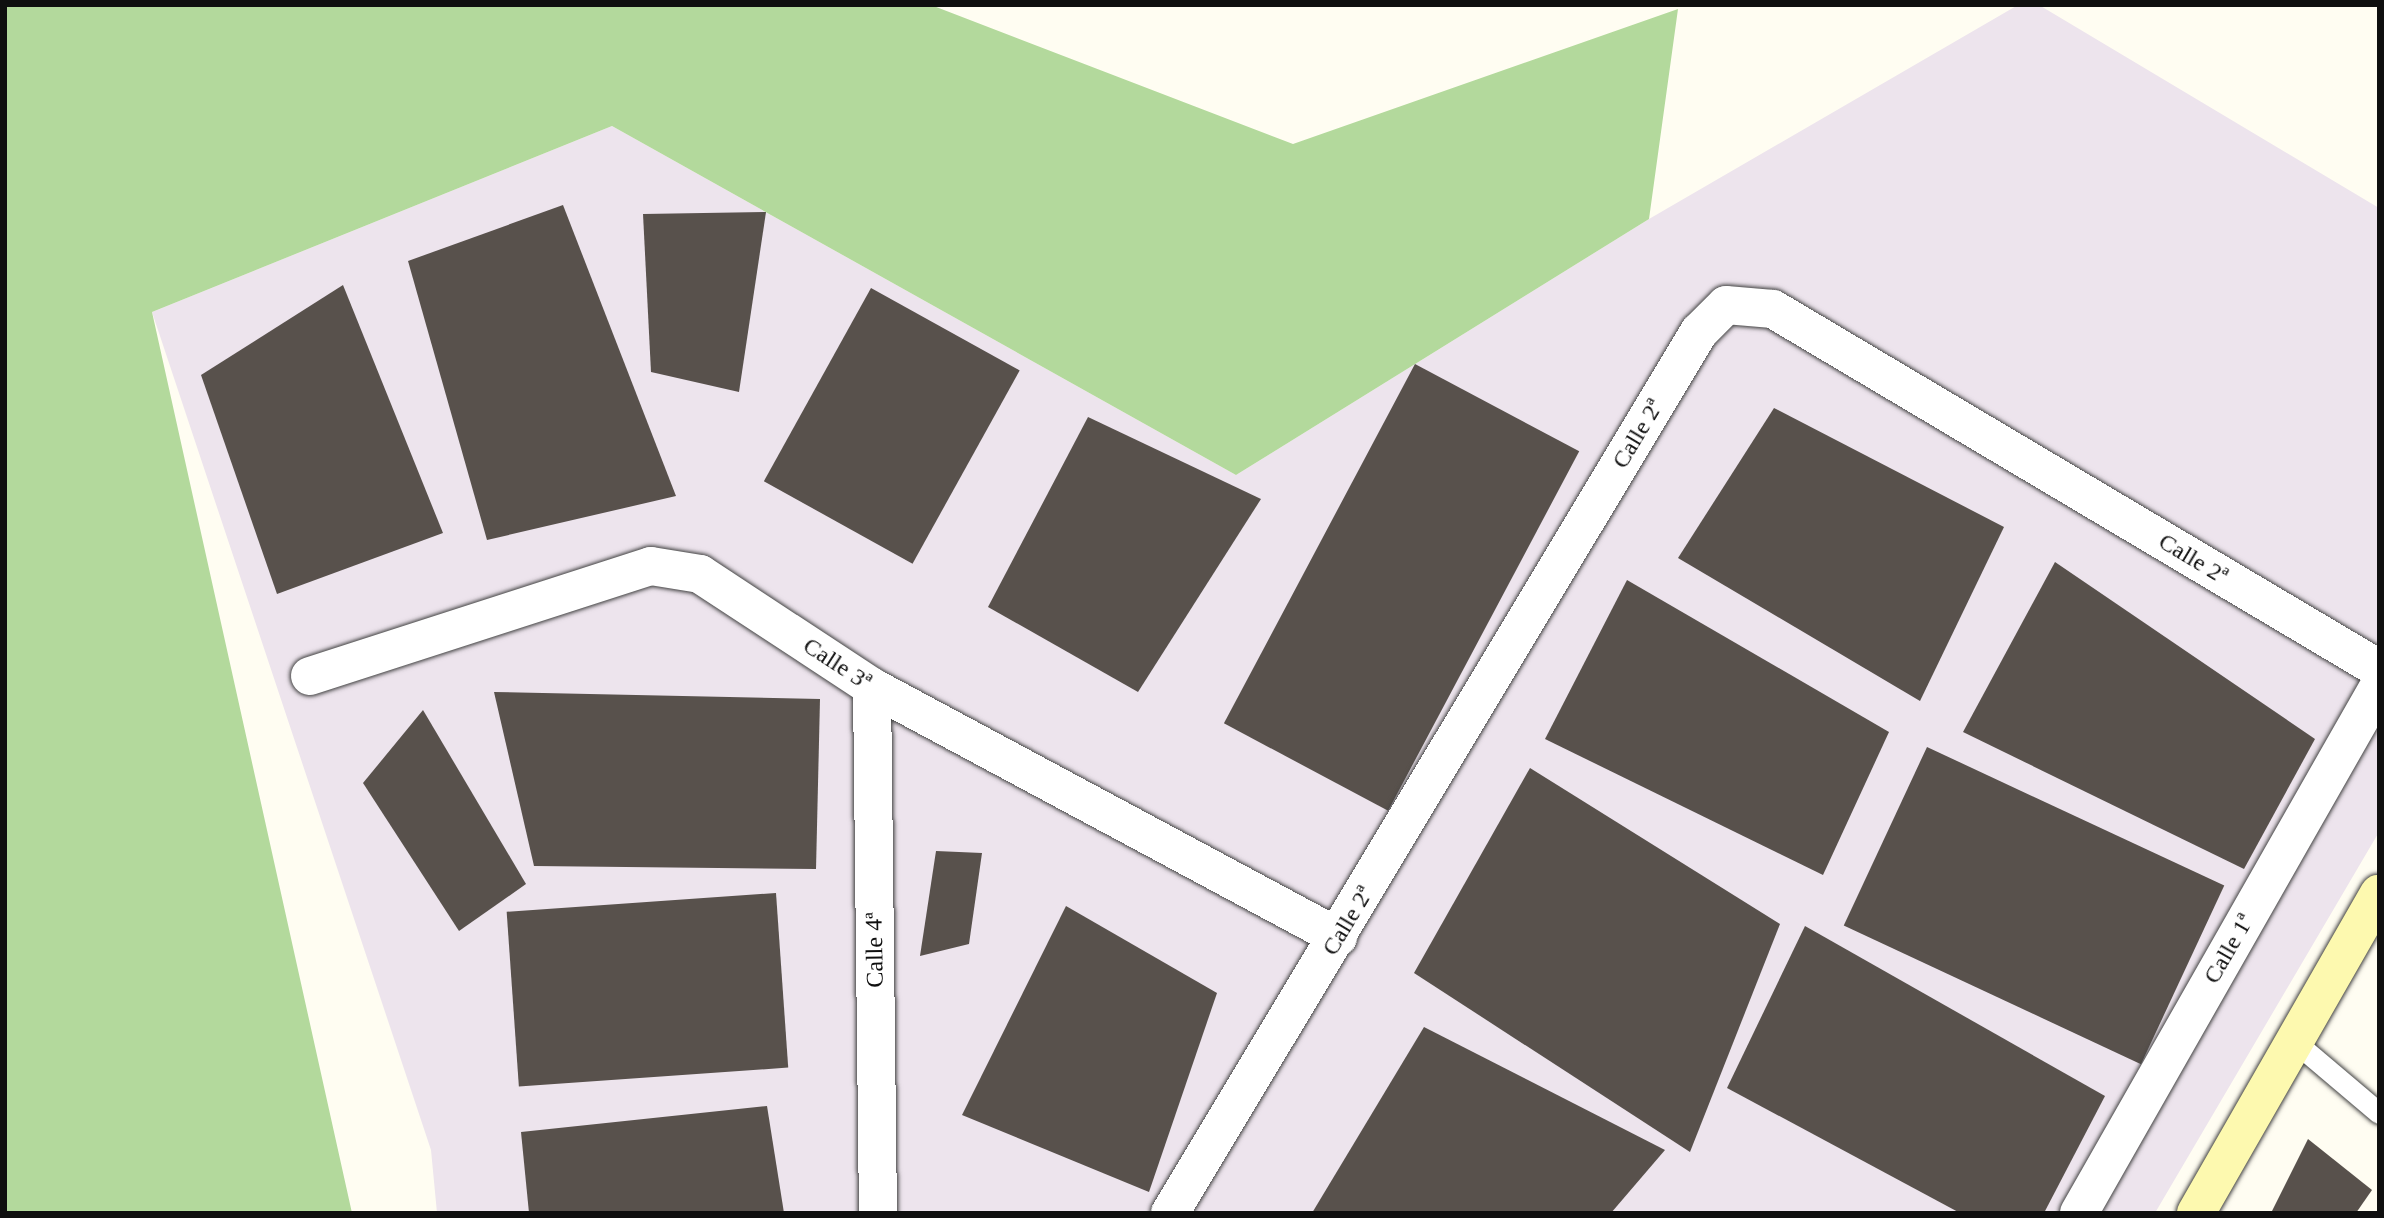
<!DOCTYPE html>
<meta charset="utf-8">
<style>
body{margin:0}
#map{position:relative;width:2384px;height:1218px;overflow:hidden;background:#fffdf2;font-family:"Times New Roman",serif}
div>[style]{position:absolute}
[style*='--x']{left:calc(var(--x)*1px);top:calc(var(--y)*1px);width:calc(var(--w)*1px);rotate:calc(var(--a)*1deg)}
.industrial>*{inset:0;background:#ede4ed}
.forest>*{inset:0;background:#b3d99c}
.building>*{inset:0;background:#58514c;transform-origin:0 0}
.roads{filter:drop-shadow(0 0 2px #424242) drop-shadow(0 0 2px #424242)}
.lane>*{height:21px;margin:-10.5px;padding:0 10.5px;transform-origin:10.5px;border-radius:10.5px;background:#fff}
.street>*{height:38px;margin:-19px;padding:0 19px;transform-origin:19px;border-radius:19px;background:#fff}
.secondary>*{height:38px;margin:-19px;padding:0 19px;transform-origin:19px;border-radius:19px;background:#fdf9af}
span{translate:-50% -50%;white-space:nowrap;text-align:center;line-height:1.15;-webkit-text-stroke:7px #fff;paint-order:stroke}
.street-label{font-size:24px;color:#0f0f0f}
.frame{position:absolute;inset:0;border:7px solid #0f0f0f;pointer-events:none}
</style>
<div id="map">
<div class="industrial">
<i style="clip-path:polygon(2018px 5px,2039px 5px,2379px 208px,2379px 832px,2155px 1213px,437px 1213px,431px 1150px,152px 312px,612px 126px,1236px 475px,1649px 219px)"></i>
</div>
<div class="forest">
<i style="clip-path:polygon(5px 5px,931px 5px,1293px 144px,1678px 9px,1649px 219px,1236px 475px,612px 126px,152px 312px,352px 1213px,5px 1213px)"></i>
</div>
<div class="building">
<i style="clip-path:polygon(563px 205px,676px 496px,487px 540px,408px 261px)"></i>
<i style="clip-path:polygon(766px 212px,739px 392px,651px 372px,643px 214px)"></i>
<i style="clip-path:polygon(343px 285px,443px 533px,277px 594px,201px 375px)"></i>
<i style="left:871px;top:288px;width:170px;height:221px;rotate:29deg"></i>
<i style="left:1415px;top:364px;width:186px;height:407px;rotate:28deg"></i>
<i style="clip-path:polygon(1774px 408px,2004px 527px,1920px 701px,1678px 558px)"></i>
<i style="clip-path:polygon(1088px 417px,1261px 499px,1138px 692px,988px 607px)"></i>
<i style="clip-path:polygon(2055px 562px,2315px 739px,2244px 869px,1963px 732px)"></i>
<i style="clip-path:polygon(1627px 580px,1889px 732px,1823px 875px,1545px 739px)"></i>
<i style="clip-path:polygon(494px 692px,820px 699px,816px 869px,534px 866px)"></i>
<i style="clip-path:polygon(423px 710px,526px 884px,459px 931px,363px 783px)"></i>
<i style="left:1927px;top:747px;width:328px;height:197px;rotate:25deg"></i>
<i style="clip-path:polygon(1530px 768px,1780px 924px,1690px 1152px,1414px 973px)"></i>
<i style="clip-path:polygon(936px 851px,982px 853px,969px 944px,920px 956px)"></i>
<i style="left:776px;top:893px;width:175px;height:270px;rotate:86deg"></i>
<i style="clip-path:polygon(1066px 906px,1217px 993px,1149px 1192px,962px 1115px)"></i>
<i style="clip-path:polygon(1805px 926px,2105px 1096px,2044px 1213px,1960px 1213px,1727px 1088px)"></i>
<i style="clip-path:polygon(1424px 1027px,1665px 1150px,1611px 1213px,1312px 1213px)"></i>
<i style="clip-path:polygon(767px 1106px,784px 1213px,529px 1213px,521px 1132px)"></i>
<i style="clip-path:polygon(2308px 1139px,2372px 1190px,2356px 1213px,2271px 1213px)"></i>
</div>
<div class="roads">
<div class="lane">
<i style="--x:2294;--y:1041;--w:111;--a:40.3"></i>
</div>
<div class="street">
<i style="--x:310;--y:676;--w:358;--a:-17.9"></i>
<i style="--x:651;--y:566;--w:50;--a:9.3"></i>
<i style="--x:700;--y:574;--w:206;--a:33.3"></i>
<i style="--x:872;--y:687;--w:529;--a:28.21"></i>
<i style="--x:872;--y:687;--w:526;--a:89.35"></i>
<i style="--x:1170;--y:1213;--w:1028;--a:-59.02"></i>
<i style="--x:1699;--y:332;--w:38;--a:-45"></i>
<i style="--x:1726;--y:305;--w:47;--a:4.9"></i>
<i style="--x:1773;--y:309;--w:705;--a:30.71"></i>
<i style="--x:2079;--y:1213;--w:606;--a:-60.35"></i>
</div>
<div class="secondary">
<i style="--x:2196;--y:1213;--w:368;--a:-60.2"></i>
</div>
</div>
<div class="street-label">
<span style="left:1638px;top:434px;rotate:-59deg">Calle 2ª</span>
<span style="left:2193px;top:559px;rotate:31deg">Calle 2ª</span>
<span style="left:837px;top:664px;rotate:33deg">Calle 3ª</span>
<span style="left:1348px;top:921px;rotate:-59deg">Calle 2ª</span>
<span style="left:2229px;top:949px;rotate:-60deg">Calle 1ª</span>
<span style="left:875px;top:950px;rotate:-91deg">Calle 4ª</span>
</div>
<div class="frame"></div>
</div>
